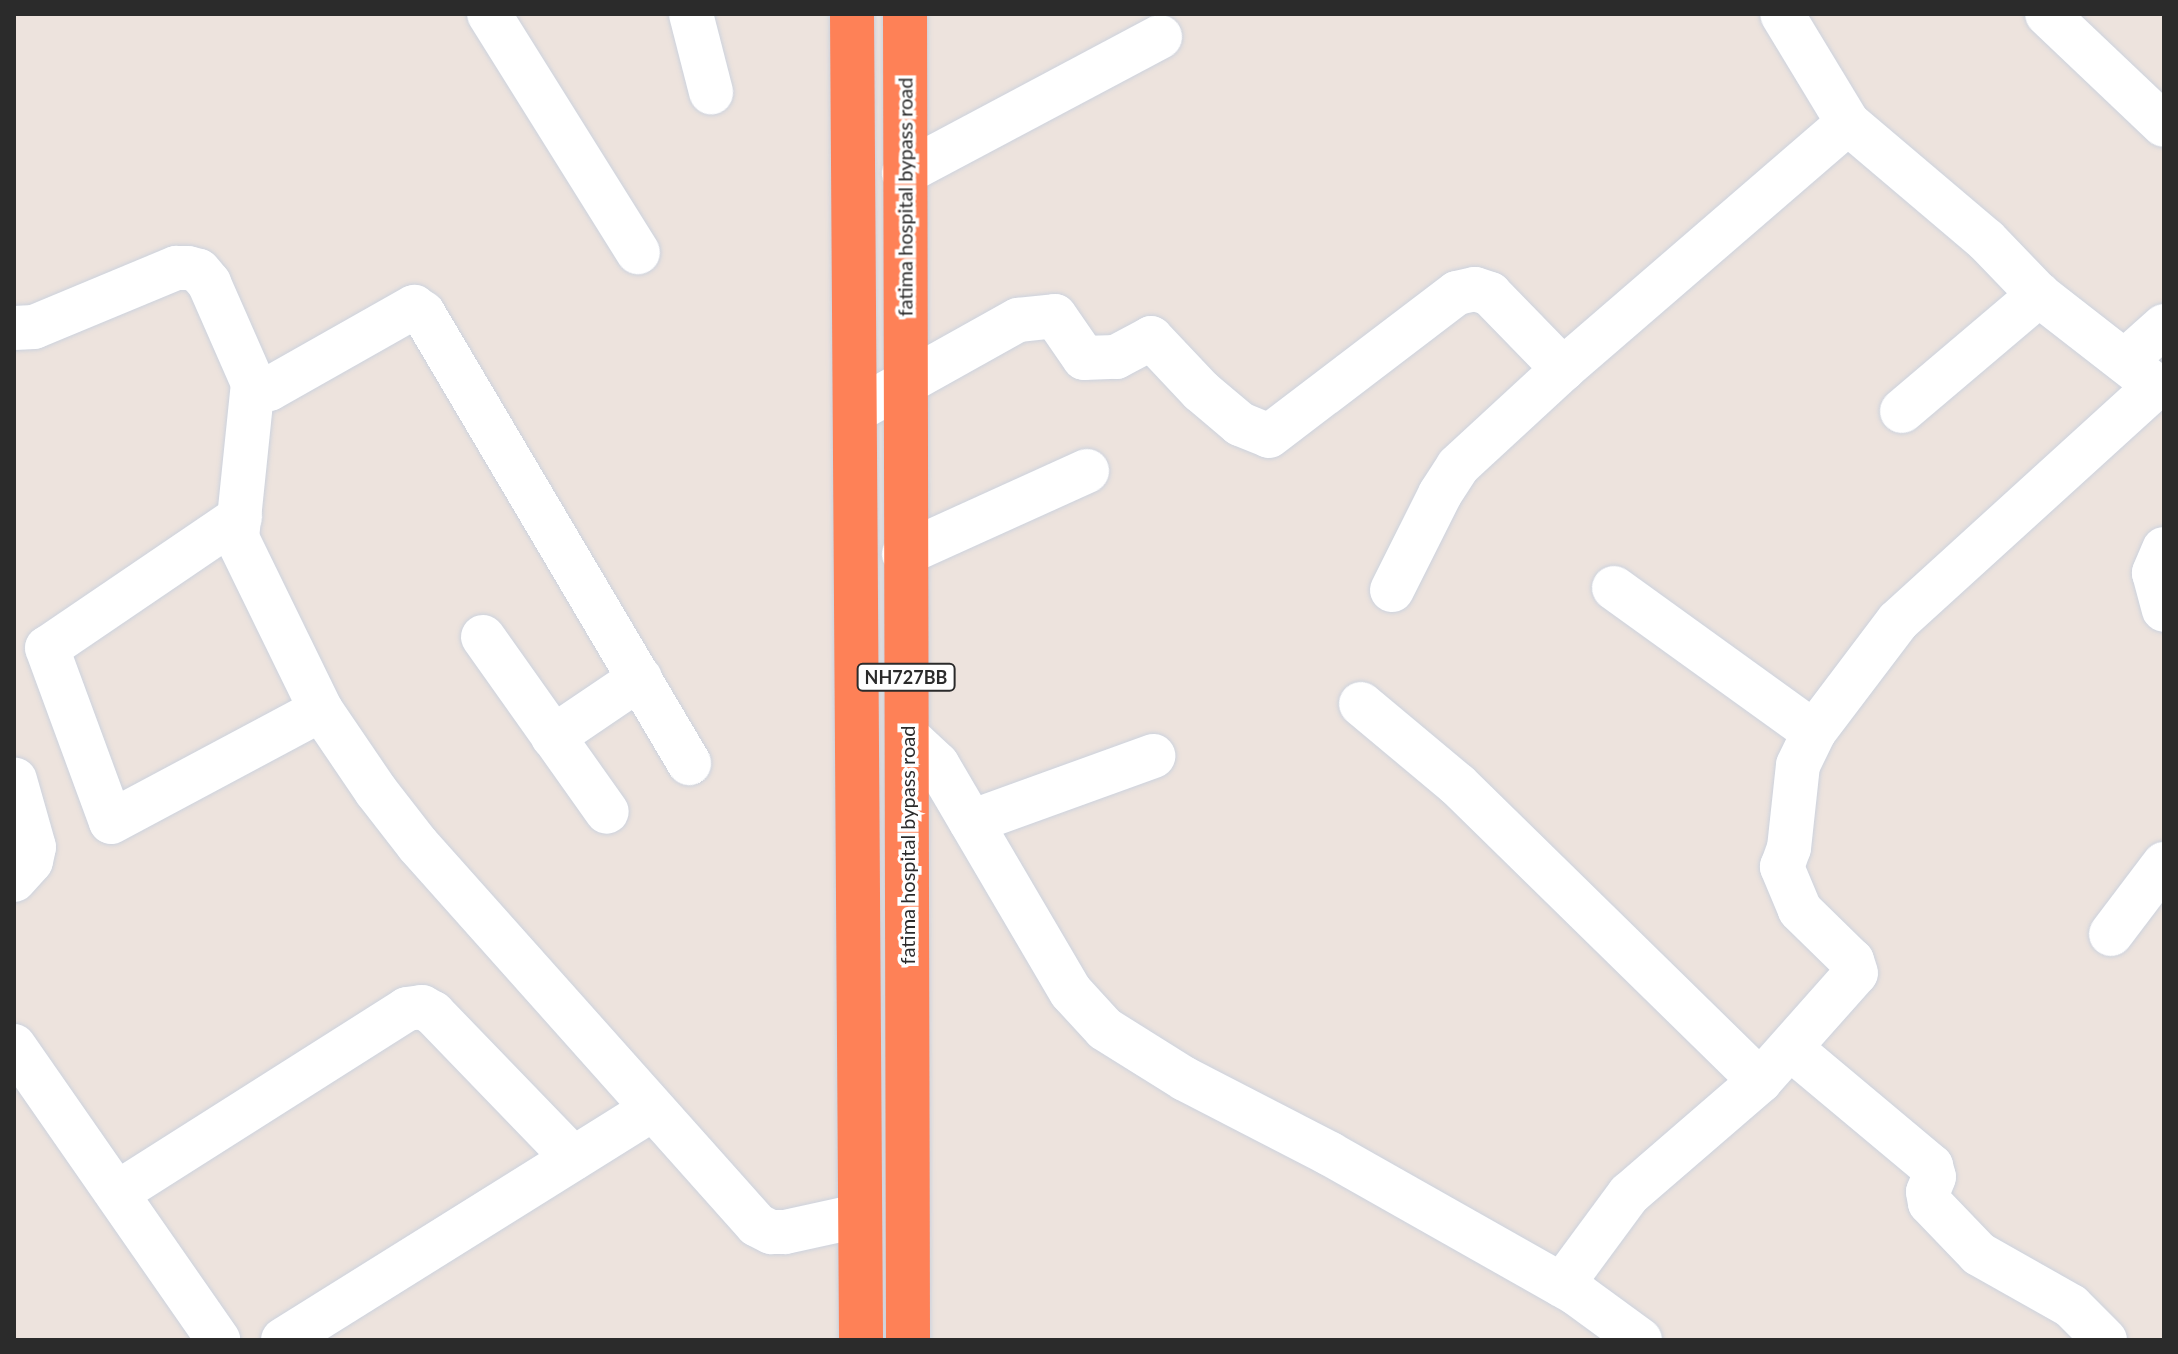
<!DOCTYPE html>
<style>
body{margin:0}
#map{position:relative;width:2178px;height:1354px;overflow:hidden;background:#ede3dd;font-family:Lato,sans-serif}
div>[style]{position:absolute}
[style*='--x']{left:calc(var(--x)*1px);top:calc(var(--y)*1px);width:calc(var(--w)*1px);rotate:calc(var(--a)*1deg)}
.roads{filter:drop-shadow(0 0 2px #ccd2dd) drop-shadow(0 0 2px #ccd2dd)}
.minor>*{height:44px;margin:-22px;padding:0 22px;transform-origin:22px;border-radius:22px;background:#fff}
.highway>*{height:44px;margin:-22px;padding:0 22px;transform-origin:22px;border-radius:22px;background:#fe8157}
span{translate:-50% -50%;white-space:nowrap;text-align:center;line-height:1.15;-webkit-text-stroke:7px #fff;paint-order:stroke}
.shield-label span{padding:2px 6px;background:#fff;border:2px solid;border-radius:6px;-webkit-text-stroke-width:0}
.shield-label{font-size:18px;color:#2b2b2b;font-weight:700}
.street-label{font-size:20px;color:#2b2b2b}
.frame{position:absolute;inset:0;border:16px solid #2b2b2b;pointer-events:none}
</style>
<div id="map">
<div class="roads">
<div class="minor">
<i style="--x:489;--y:14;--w:281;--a:58"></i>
<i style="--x:691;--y:14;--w:81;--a:75.6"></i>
<i style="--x:2047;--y:14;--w:161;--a:43.5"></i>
<i style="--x:904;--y:173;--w:290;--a:-28"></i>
<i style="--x:14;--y:328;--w:20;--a:-3"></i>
<i style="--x:34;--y:327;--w:154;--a:-22.6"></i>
<i style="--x:176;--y:268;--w:12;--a:0"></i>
<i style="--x:188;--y:268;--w:11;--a:15"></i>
<i style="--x:199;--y:271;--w:16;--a:50"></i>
<i style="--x:209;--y:283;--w:109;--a:66.3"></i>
<i style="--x:253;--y:383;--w:8;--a:45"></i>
<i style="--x:259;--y:389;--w:10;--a:0"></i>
<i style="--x:269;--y:389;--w:167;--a:-29.5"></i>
<i style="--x:414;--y:307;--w:11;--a:34"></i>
<i style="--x:423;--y:313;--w:523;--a:59.41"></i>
<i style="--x:2126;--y:360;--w:51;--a:-41.8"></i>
<i style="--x:253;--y:383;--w:156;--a:95.9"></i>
<i style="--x:237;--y:538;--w:191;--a:64"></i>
<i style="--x:321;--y:710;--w:98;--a:55.8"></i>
<i style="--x:376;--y:791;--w:68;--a:52.1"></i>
<i style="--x:418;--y:845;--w:509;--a:48.26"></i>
<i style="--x:757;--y:1225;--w:16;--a:27"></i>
<i style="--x:771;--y:1232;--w:14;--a:0"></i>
<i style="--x:785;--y:1232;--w:75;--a:-12.4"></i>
<i style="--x:855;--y:411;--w:187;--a:-29.2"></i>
<i style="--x:1018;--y:320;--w:37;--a:-6"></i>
<i style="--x:1055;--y:316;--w:51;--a:55.4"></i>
<i style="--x:1084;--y:358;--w:32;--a:-2"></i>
<i style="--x:1116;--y:357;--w:40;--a:-28"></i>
<i style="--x:1151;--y:338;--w:73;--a:46.7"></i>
<i style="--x:1201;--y:391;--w:51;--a:40.2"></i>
<i style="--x:1240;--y:424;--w:31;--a:22"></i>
<i style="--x:1269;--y:436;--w:236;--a:-37.3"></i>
<i style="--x:1457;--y:293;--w:18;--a:-13"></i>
<i style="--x:1475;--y:289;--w:16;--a:18"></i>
<i style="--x:1490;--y:294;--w:105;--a:45.8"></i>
<i style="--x:1902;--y:411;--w:180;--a:-40.3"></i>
<i style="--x:240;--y:517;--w:233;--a:145.8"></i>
<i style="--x:47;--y:648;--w:185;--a:69.8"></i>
<i style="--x:111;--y:822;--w:238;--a:-28.1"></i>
<i style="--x:2164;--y:549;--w:26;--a:113"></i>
<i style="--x:2154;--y:573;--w:38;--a:75"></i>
<i style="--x:904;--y:554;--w:201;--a:-24.4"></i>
<i style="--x:1614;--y:588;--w:246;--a:35.8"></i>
<i style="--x:1392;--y:590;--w:107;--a:-63.4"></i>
<i style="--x:1440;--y:494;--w:33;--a:-57"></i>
<i style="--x:1458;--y:466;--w:143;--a:-42.7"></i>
<i style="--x:1563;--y:369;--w:376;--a:-40.8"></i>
<i style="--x:483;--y:637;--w:214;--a:54.7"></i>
<i style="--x:1361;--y:704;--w:126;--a:39.9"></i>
<i style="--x:1458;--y:785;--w:423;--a:44.4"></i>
<i style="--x:1760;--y:1081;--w:173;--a:139.2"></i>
<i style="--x:1629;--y:1194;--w:113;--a:126.4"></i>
<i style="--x:553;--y:737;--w:105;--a:-34.1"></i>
<i style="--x:908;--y:737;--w:40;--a:43"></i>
<i style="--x:937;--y:764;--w:264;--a:59.6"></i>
<i style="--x:1071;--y:992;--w:50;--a:47.4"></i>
<i style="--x:1105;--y:1029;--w:94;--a:32"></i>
<i style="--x:1185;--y:1079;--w:163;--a:27.3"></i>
<i style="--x:1330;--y:1154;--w:284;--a:29.5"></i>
<i style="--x:1577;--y:1294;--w:78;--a:36.1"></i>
<i style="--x:971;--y:822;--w:194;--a:-19.9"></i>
<i style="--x:14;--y:880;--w:25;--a:-48"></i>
<i style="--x:31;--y:861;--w:14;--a:-78"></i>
<i style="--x:34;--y:847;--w:70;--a:-105.8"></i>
<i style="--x:2111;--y:934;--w:88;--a:-52.9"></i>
<i style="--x:14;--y:1046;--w:358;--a:55.2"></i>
<i style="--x:1790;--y:1048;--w:184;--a:39.9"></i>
<i style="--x:1931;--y:1166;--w:11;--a:75"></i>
<i style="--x:1934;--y:1177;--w:16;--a:112"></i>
<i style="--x:1928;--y:1192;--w:11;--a:80"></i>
<i style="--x:1930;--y:1203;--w:71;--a:46.1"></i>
<i style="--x:1979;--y:1254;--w:106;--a:29.5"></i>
<i style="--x:2071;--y:1306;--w:48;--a:45"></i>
<i style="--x:1760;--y:1081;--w:144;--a:-48.4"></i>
<i style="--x:1856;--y:973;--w:13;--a:-108"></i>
<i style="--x:1852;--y:961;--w:73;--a:-135.6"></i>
<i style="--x:1800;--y:910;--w:47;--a:-112.7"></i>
<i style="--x:1782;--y:867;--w:20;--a:-70"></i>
<i style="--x:1789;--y:848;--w:83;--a:-83.8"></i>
<i style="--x:1798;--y:765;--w:37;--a:-64"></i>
<i style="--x:1814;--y:732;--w:139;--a:-52.9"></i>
<i style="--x:1898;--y:621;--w:349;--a:-42.3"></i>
<i style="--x:2156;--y:386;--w:148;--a:-142.1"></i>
<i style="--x:2039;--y:295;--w:76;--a:-133.9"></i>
<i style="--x:1986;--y:240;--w:181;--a:-139.7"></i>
<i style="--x:1848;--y:123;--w:127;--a:-121.2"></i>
<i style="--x:117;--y:1193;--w:343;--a:-32.4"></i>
<i style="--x:407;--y:1009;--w:15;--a:-8"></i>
<i style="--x:422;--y:1007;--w:13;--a:29"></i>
<i style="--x:433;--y:1013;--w:202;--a:46"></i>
<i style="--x:283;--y:1340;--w:435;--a:-32"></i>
</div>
<div class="highway">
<i style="--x:852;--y:14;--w:1326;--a:89.61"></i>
<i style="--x:905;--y:14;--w:1326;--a:89.87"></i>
</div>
</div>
<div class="shield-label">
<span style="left:906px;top:677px">NH727BB</span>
</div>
<div class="street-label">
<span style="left:905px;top:197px;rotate:-90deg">fatima hospital bypass road</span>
<span style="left:907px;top:845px;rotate:-90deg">fatima hospital bypass road</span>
</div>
<div class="frame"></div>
</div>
